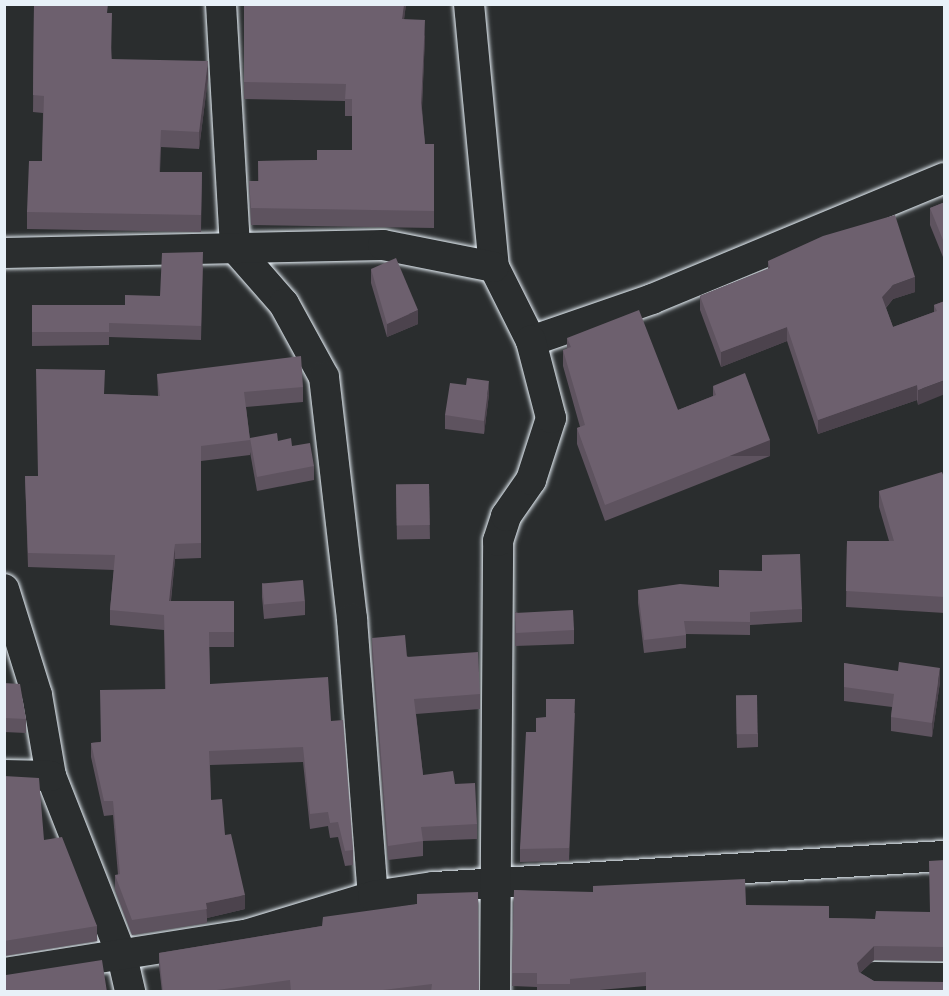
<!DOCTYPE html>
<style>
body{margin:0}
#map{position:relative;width:949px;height:996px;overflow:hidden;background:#2a2d2e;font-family:"Patrick Hand",sans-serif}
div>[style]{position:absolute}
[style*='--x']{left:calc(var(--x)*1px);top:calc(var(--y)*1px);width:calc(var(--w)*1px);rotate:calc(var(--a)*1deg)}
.roads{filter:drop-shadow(0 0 2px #e8f1f8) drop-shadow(0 0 2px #e8f1f8)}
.street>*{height:30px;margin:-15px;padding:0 15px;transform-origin:15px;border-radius:15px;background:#2a2d2e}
.wall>*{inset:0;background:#5e535f;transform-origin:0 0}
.shaded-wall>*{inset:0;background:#4c434d;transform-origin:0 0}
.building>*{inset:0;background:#6d606e;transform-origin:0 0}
span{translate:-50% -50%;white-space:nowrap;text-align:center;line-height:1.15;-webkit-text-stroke:4.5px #2a2d2e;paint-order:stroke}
.frame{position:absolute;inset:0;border:6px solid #e8f1f8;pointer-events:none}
</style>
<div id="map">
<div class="roads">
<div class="street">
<i style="--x:221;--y:4;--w:244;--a:86.7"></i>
<i style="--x:235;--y:248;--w:74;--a:48.8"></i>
<i style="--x:284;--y:304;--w:83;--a:61.3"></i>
<i style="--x:324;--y:377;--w:244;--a:83.4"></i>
<i style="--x:352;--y:619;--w:278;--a:85.7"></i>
<i style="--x:469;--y:4;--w:264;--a:84.6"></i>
<i style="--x:494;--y:267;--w:83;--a:63.4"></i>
<i style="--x:531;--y:341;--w:128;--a:-19.1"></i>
<i style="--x:652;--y:299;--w:316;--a:-22.5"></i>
<i style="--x:4;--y:253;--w:379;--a:-1.2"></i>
<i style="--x:383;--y:245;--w:113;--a:11.2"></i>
<i style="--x:4;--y:589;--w:111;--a:72.7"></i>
<i style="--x:37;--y:695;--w:82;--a:80.2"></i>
<i style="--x:51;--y:776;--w:193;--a:68.5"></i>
<i style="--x:122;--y:956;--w:37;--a:77"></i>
<i style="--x:4;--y:775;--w:47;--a:1.2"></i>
<i style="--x:4;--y:973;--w:244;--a:-9"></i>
<i style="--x:245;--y:935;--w:134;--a:-16.9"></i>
<i style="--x:373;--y:896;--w:62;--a:-8.4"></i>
<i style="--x:434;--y:887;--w:511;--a:-3.48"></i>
<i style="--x:874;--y:977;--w:70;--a:0.8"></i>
<i style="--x:495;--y:992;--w:451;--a:-89.6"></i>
<i style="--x:498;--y:541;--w:26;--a:-72"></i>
<i style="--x:506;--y:516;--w:44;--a:-55.2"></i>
<i style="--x:531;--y:480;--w:65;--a:-72.1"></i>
<i style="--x:551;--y:418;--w:80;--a:-104.6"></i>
</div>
</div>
<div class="wall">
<i style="clip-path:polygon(34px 4px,108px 13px,112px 59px,208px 78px,199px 149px,161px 147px,160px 172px,202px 172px,201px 232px,27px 229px,27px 212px,42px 161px,43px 113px,33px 112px)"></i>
<i style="clip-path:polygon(244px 4px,331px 6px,331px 4px,406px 4px,404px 19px,425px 36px,422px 108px,425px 144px,434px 144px,434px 228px,251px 225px,249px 181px,258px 181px,258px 161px,317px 160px,352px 150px,352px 116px,345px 116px,345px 101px,244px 99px)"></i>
<i style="clip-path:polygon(945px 202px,945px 262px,930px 225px,930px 208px)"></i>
<i style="clip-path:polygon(768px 261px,915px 292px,893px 299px,886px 308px,893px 327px,934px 312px,934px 305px,945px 301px,918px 405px,917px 400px,818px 434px,787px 341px,721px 367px,700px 310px,700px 296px,768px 269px)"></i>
<i style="clip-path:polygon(203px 266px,201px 340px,109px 337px,109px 345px,32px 346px,32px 305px,125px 305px,160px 296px)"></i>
<i style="clip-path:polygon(371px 269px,418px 324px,387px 337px,371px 283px)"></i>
<i style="clip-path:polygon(567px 338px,678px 410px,713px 396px,713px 386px,770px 456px,605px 521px,577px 444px,577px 428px,580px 427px,563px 366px,563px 350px,567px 349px)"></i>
<i style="clip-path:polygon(157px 374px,303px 387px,303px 402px,246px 407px,250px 440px,250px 455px,201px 461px,201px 558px,175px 559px,171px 601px,234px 601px,234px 647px,209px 647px,210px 684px,331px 721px,353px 850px,353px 865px,345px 866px,338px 837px,330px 838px,328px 826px,310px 829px,303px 762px,210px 765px,211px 800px,225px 835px,245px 909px,207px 918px,207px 923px,132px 935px,115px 890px,115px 875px,118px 875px,113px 815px,104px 816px,91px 757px,91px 743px,100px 742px,165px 689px,164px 630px,110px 625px,110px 610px,114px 570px,28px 567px,25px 476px,38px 476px,105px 394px,158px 396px)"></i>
<i style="clip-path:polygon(489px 394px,484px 434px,445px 429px,445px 415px)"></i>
<i style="clip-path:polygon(250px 438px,278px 441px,292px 446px,314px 466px,314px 480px,257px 491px,250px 452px)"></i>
<i style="clip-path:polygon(945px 480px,945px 613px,846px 607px,847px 541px,889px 541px,879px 507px,879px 491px)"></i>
<i style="left:429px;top:484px;width:55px;height:33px;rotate:89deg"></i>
<i style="clip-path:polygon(262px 583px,305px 601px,305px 615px,264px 619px,262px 597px)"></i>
<i style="clip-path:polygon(638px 590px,802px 609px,802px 622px,750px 625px,750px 635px,686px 634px,686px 648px,644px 653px,638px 603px)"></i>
<i style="clip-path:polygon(515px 612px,574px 630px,574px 644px,515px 646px)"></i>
<i style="clip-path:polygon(372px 638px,480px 694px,480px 709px,416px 714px,423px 775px,455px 784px,477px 824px,477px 839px,423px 841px,423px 856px,388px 860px,372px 653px)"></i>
<i style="clip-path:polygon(844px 663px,940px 682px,932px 737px,891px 731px,891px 717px,892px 707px,844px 701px)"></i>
<i style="clip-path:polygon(4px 683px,26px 719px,26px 733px,4px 732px)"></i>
<i style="clip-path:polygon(736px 696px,758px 734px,758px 747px,737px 748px)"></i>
<i style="clip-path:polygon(575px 713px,569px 861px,520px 862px,520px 849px,536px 732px,546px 717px)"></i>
<i style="clip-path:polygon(4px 776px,97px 926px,97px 941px,4px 956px)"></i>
<i style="clip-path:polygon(945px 860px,945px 961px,874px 960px,860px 973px,874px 981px,945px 992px,646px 992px,646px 986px,576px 992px,537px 992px,537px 987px,512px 986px,514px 890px,746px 905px,829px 918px,875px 919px,930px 912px)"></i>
<i style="clip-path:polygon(322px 926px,479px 992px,162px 992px,159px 966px,159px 953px)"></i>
</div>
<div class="shaded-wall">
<i style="clip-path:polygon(404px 4px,406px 4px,402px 36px,402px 19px)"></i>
<i style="clip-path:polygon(425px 20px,425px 36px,421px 120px,421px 103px)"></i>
<i style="clip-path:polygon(208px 61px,208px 78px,199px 149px,199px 132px)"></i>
<i style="clip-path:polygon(915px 277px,915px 292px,893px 299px,882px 312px,882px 297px,893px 285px)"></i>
<i style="clip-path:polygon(418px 310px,418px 324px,387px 337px,387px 324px)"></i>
<i style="clip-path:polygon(787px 327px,787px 341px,721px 367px,721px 352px)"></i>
<i style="clip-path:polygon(945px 380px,945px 394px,918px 405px,918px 390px)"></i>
<i style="clip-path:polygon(489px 381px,489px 394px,484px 434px,484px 421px)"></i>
<i style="clip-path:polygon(917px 385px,917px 400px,818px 434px,818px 420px)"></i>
<i style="left:770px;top:440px;width:16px;height:177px;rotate:90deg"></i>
<i style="clip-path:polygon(175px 544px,175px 559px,169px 616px,169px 601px)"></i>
<i style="clip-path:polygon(940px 668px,940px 682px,932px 737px,932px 723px)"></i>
<i style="clip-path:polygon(245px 895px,245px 909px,207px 918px,206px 903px)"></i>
<i style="clip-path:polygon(874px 946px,874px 960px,857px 976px,857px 963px)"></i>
</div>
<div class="building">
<i style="clip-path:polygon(34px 4px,108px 4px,107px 13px,112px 13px,111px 59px,208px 61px,199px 132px,161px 130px,159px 172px,202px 172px,201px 215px,27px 212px,29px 161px,42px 161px,44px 96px,33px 95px)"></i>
<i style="clip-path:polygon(244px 4px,331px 6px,331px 4px,404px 4px,402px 19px,425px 20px,421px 103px,425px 144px,434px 144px,434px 211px,251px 208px,249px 181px,259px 181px,258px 161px,317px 160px,317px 150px,352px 150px,352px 99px,345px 99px,346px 84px,244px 82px)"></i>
<i style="clip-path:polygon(945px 202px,945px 245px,930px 208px)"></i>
<i style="clip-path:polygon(895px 215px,915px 277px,893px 285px,882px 297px,893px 327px,937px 311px,934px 305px,945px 301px,945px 380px,918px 390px,917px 385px,818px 420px,787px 327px,721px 352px,700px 296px,770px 268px,768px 261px,823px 236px)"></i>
<i style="clip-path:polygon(203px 252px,201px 326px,109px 323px,109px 332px,32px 332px,32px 305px,125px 305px,125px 295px,160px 296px,162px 253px)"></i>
<i style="clip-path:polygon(396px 258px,418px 310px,387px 324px,371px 269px)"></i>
<i style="clip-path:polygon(639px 310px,678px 410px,716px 395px,713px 386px,745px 373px,770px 440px,605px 505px,577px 428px,585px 425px,563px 350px,571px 347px,567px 338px)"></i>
<i style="clip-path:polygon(301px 356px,303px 387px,244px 392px,250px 440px,201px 446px,201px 543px,175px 544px,169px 601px,234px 601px,234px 632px,209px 632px,210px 684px,328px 677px,331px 721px,343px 720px,353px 850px,345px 851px,338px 822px,330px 823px,328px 812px,310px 814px,303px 747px,209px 751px,211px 800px,222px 799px,225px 835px,231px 834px,245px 895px,206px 903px,207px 909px,132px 920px,115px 875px,120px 874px,113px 801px,104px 801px,91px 743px,101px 742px,100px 690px,166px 689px,164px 615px,110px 610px,115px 555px,28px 553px,25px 476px,38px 476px,36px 369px,105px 370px,104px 394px,160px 396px,157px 374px)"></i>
<i style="clip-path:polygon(467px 378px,489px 381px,484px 421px,445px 415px,450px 383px,466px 385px)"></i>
<i style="clip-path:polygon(277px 433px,278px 441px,291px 438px,292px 446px,310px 443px,314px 466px,257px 477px,250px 438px)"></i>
<i style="clip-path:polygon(942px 472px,945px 480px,945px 597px,846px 591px,847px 541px,894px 541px,879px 491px)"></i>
<i style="left:429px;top:484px;width:41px;height:33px;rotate:89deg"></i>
<i style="clip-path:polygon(800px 554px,802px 609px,750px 612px,750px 622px,684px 621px,686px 635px,644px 640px,638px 590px,680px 584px,719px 587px,719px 570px,762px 571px,762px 555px)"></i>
<i style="left:303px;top:580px;width:21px;height:41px;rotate:85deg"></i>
<i style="left:573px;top:610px;width:20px;height:58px;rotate:87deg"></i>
<i style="clip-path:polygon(405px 635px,407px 657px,478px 652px,480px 694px,414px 699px,423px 775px,453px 771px,455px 784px,475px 783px,477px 824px,421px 827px,423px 841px,388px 846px,372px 638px)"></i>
<i style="clip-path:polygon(899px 662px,940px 668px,932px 723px,891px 717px,894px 694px,844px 687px,844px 663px,898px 671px)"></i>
<i style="clip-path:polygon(4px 683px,20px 684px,26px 719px,4px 718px)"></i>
<i style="left:757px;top:695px;width:39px;height:21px;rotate:89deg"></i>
<i style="clip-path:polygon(546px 699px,575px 699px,569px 848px,520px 849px,526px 732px,536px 732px,536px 718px,546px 717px)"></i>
<i style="clip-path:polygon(4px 776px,39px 778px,44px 840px,62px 837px,97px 926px,4px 941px)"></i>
<i style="clip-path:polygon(945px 860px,945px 947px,874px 946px,857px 963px,859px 972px,874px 981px,945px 982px,945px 992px,646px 992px,646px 972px,570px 979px,570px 984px,537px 984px,537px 973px,512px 973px,514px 890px,593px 892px,593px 886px,745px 879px,746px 905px,829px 906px,829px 918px,875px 919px,876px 911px,930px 912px,929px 861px)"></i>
<i style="clip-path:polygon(478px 892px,479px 992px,431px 992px,432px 984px,375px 991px,375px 992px,291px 992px,290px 980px,202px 992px,163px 992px,159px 953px,322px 926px,323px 917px,417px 904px,417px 894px)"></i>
<i style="clip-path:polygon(102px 960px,107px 992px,4px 992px,4px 974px,6px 975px)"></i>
</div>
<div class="frame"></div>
</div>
